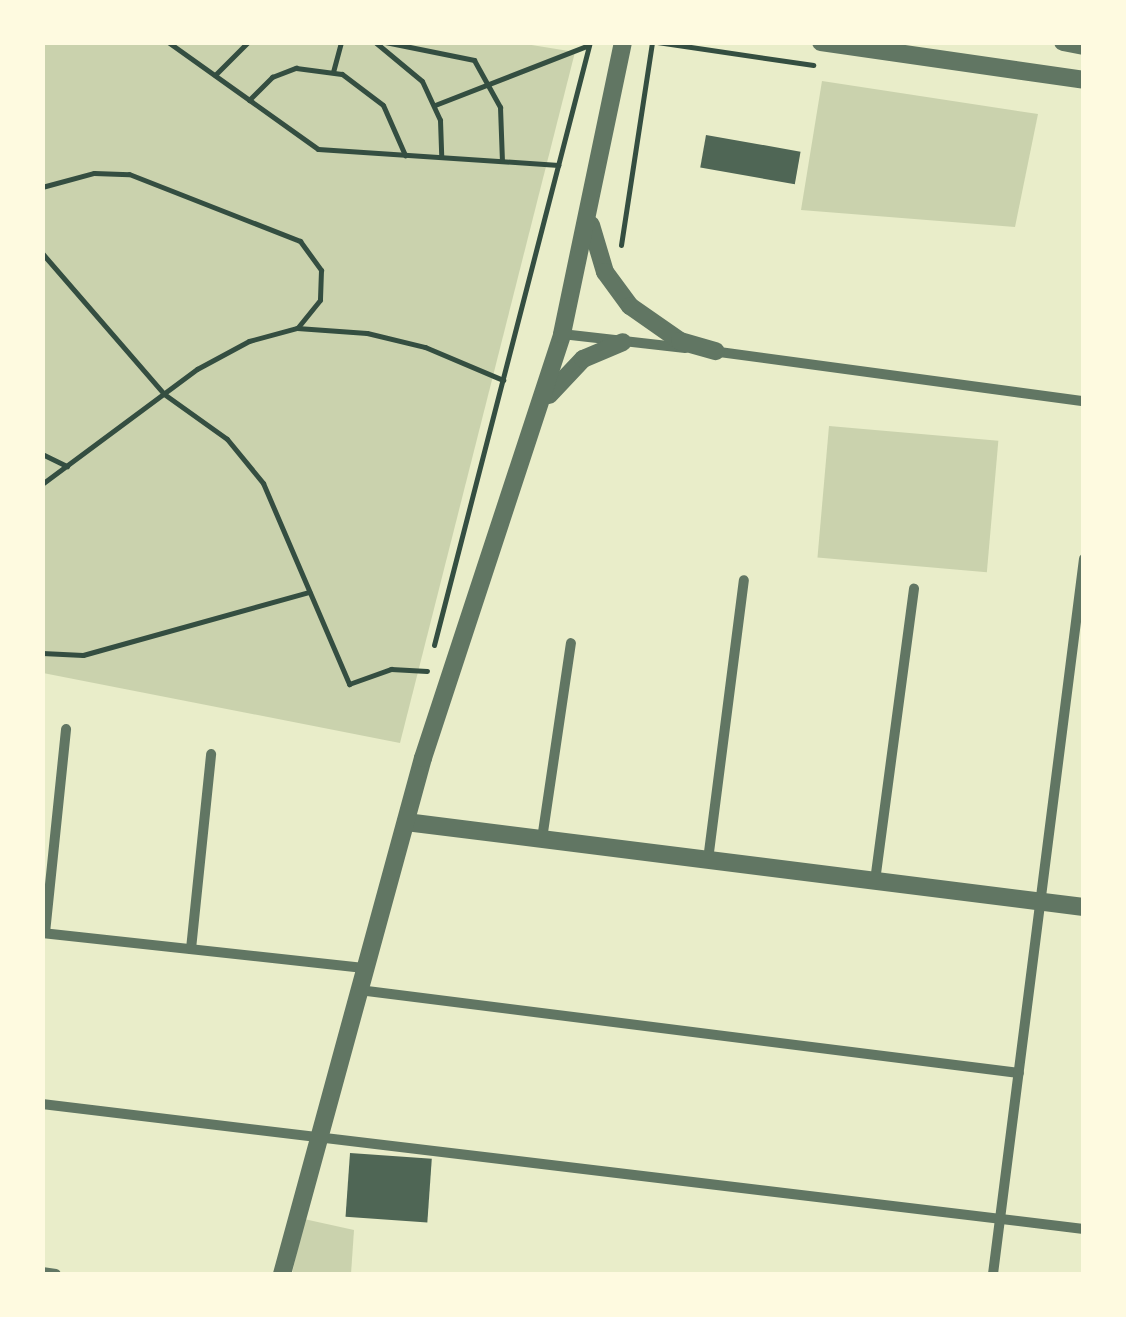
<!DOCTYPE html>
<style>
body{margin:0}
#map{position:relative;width:1126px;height:1317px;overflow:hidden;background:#e9edc9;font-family:Karla,sans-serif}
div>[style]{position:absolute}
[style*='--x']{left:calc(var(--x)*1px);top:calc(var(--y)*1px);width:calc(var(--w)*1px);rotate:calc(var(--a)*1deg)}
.green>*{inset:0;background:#cad2ad;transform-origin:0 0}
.building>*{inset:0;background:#4f6655;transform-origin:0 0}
.path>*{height:5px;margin:-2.5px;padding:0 2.5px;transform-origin:2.5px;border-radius:2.5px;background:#344e41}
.minor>*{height:10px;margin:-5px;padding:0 5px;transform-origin:5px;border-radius:5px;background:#617663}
.tertiary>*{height:18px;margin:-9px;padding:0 9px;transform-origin:9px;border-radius:9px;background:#617663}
span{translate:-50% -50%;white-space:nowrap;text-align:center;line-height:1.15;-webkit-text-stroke:8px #fefae0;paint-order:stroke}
.frame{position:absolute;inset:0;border:45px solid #fefae0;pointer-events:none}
</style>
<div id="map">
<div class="green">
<i style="clip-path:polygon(513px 42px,575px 52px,400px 743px,43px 673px,42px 43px)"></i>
<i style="clip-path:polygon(822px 81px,1038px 114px,1015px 227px,801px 210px)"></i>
<i style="left:829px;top:426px;width:170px;height:132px;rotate:5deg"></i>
<i style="clip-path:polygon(304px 1219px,354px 1230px,351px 1274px,292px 1274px)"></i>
</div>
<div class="building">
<i style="left:706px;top:135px;width:96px;height:33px;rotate:10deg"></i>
<i style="left:350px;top:1153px;width:82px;height:64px;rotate:4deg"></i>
</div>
<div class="path">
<i style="--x:168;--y:42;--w:184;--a:35.5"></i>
<i style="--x:318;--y:149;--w:241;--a:3.8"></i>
<i style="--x:375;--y:42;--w:61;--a:39.7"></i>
<i style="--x:422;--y:81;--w:43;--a:65.2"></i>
<i style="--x:440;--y:120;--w:37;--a:88"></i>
<i style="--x:385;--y:42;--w:91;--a:11.4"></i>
<i style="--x:474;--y:60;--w:54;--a:61"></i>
<i style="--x:500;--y:107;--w:54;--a:87.9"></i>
<i style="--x:657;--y:42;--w:158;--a:8.4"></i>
<i style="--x:333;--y:72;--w:31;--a:-75"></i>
<i style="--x:215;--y:75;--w:47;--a:-45"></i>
<i style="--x:249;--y:100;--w:33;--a:-45"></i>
<i style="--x:272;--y:77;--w:26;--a:-21"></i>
<i style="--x:296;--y:68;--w:46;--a:7.4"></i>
<i style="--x:342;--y:74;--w:51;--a:37.1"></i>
<i style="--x:383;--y:105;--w:55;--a:66.3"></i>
<i style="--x:435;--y:105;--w:165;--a:-21.3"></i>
<i style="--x:42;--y:187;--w:54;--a:-15.1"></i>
<i style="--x:94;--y:173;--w:35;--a:2"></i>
<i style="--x:129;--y:174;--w:184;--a:21.4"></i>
<i style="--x:300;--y:241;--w:36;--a:54"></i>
<i style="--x:321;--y:270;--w:30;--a:92"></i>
<i style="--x:320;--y:300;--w:36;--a:129"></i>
<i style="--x:621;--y:245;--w:205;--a:-81.3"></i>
<i style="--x:42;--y:253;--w:186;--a:49.1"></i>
<i style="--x:164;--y:394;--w:77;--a:35.5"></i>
<i style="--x:227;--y:439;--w:57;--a:50.7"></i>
<i style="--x:263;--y:483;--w:219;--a:66.8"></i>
<i style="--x:349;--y:684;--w:45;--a:-19.7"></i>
<i style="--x:391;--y:669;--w:36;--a:3"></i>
<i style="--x:42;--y:454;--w:28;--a:26"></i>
<i style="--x:42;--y:484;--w:193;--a:-36.6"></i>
<i style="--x:197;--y:369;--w:59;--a:-28.3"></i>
<i style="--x:249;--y:341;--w:50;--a:-15.2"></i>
<i style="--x:297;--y:328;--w:70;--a:4.1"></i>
<i style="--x:367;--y:333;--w:60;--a:13.6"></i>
<i style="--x:425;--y:347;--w:85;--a:22.9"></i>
<i style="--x:434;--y:645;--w:623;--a:-75.5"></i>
<i style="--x:42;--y:653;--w:41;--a:2.8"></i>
<i style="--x:83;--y:655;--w:235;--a:-15.6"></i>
</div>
<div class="minor">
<i style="--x:562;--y:334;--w:124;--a:6.5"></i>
<i style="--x:712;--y:351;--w:375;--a:7.7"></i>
<i style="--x:542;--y:839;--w:198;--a:-81.6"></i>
<i style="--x:708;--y:860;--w:282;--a:-82.7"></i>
<i style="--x:875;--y:881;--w:295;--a:-82.4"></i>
<i style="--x:42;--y:933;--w:326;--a:6.2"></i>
<i style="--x:45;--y:933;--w:205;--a:-84.1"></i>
<i style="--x:191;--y:949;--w:196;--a:-84.1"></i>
<i style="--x:359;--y:990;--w:665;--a:7.17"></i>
<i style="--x:42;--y:1104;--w:1049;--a:6.84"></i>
<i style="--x:42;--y:1272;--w:14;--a:8"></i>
<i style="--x:993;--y:1274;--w:721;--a:-82.75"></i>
</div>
<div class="tertiary">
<i style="--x:821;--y:42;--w:266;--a:8.2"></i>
<i style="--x:1063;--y:42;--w:21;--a:11"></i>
<i style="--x:591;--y:225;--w:49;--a:73.4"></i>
<i style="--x:605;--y:272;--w:42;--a:53.7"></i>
<i style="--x:630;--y:306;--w:61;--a:35"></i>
<i style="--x:680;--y:341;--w:37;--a:16"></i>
<i style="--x:549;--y:395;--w:50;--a:-46.6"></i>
<i style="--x:583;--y:359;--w:43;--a:-23"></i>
<i style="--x:406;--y:822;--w:683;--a:7.15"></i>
<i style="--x:282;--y:1274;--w:535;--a:-74.72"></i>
<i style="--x:423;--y:758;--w:446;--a:-71.8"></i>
<i style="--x:562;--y:334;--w:298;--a:-78.2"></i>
</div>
<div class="frame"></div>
</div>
